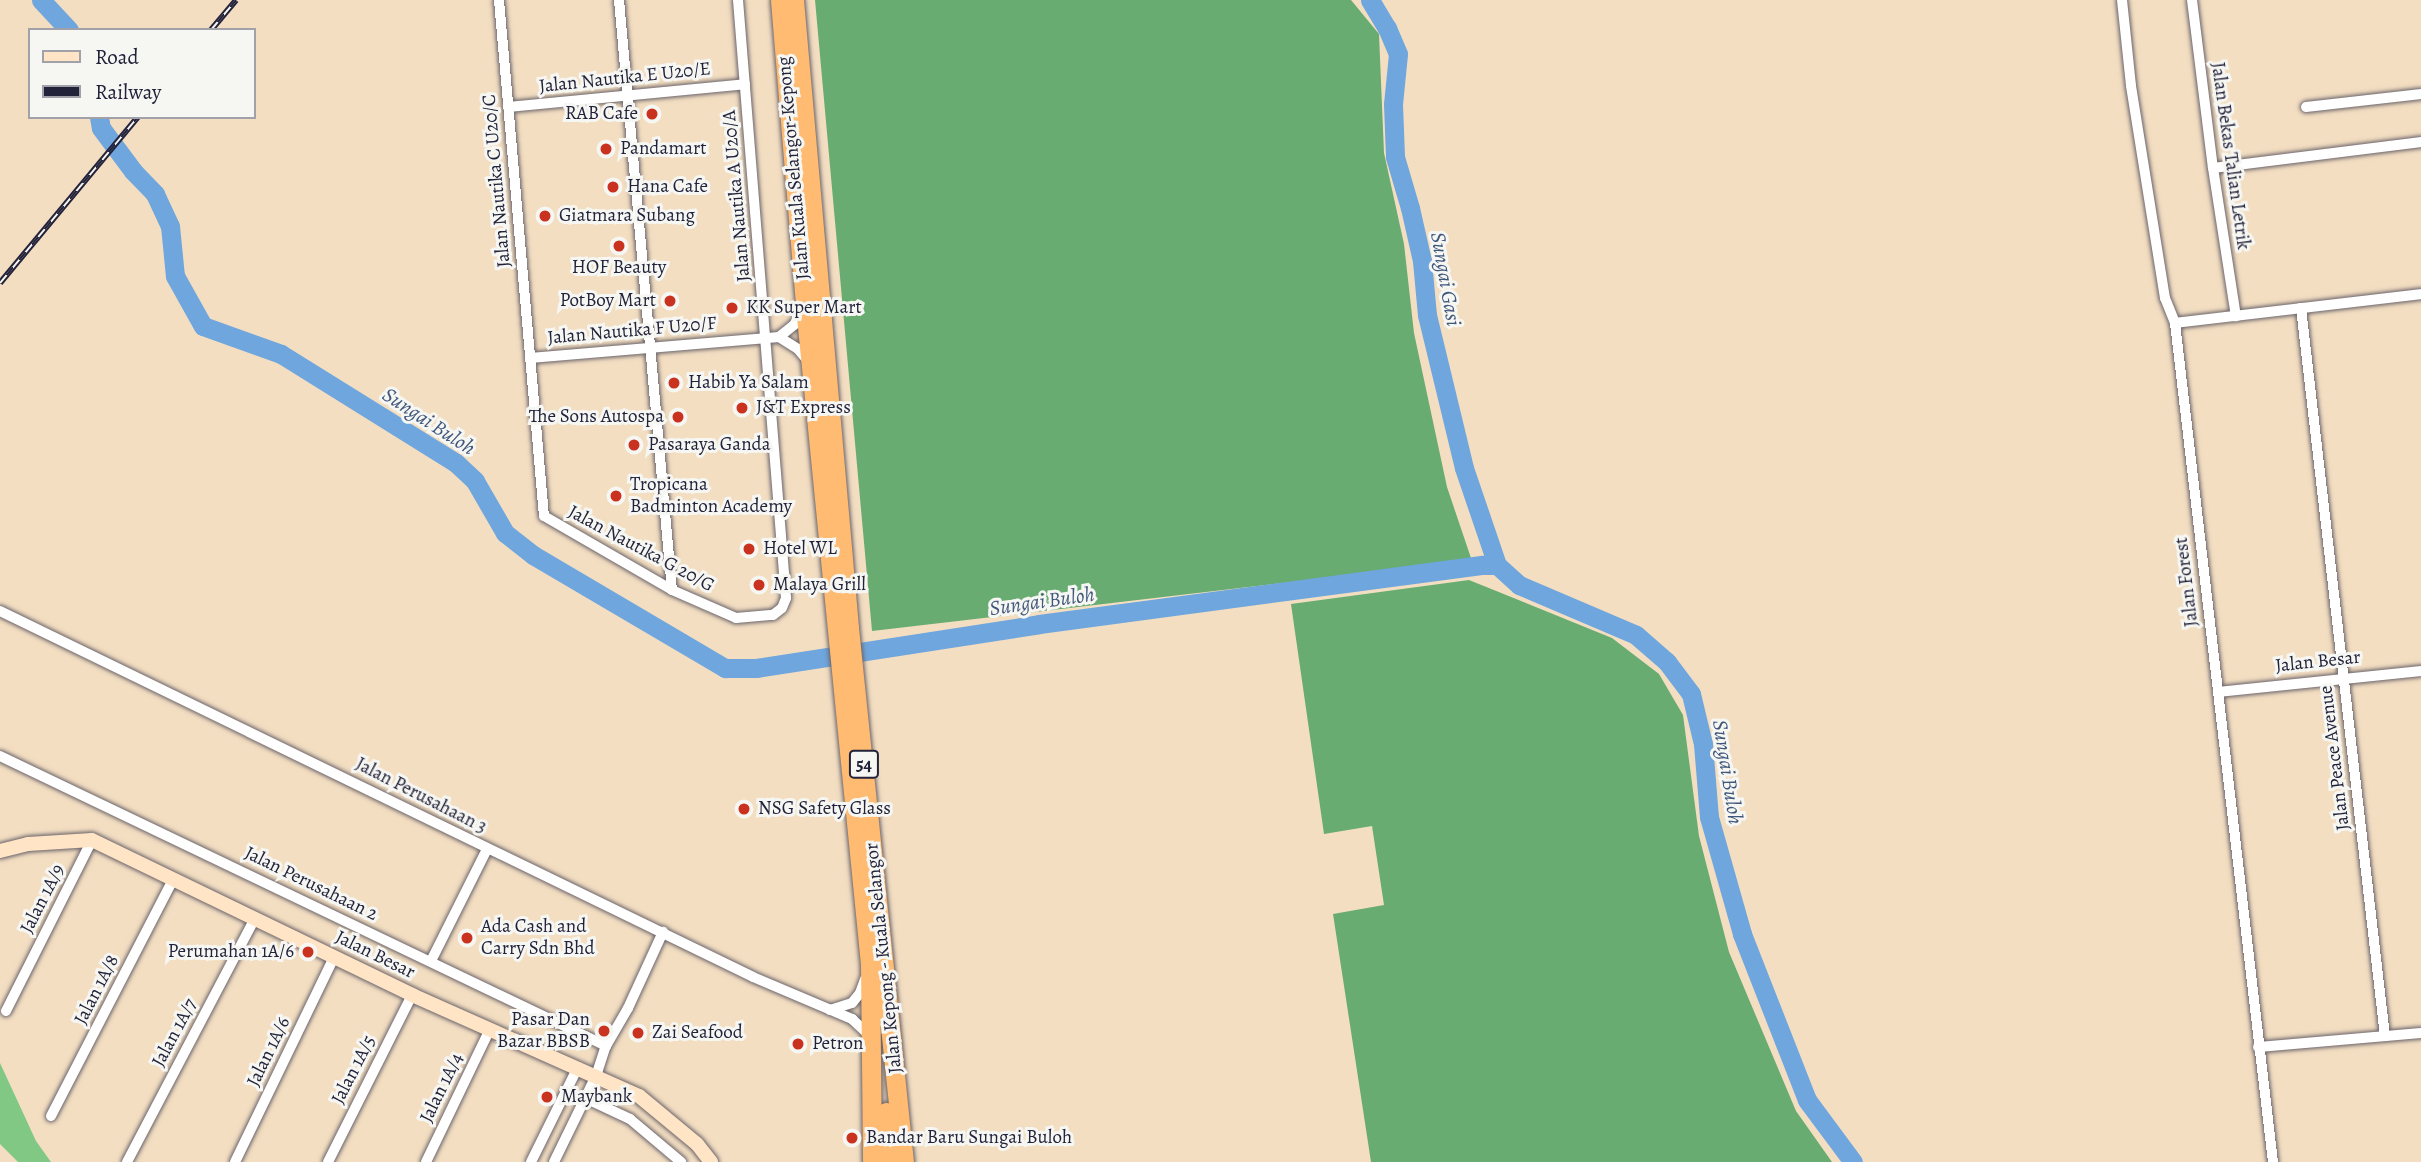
<!DOCTYPE html>
<style>
body{margin:0}
#map{position:relative;width:2421px;height:1162px;overflow:hidden;background:#f3dec2;font-family:Alegreya,serif}
div>[style]{position:absolute}
[style*='--x']{left:calc(var(--x)*1px);top:calc(var(--y)*1px);width:calc(var(--w)*1px);rotate:calc(var(--a)*1deg)}
.green>*{inset:0;background:#80c884}
.forest>*{inset:0;background:#68ac72}
.river>*{height:19px;margin:-9.5px;padding:0 9.5px;transform-origin:9.5px;border-radius:9.5px;background:#6ea6dd}
.roads{filter:drop-shadow(0 0 2px #6b646a) drop-shadow(0 0 2px #6b646a)}
.street>*{height:10px;margin:-5px;padding:0 5px;transform-origin:5px;border-radius:5px;background:#fff}
.secondary>*{height:14px;margin:-7px;padding:0 7px;transform-origin:7px;border-radius:7px;background:#ffe4c6}
.highway>*{height:19px;margin:-9.5px;padding:0 9.5px;transform-origin:9.5px;border-radius:9.5px;background:#febb71}
.rail>*{height:6px;margin-top:-3px;transform-origin:0;background:repeating-linear-gradient(90deg,#f6f6f2 0 10px,#22223b 0 20px);box-sizing:border-box;border-block:2px solid #22223b}
.dots>*{width:19px;height:19px;translate:-50% -50%;box-sizing:border-box;border:4px solid #f6f6f2;border-radius:50%}
span{translate:-50% -50%;white-space:nowrap;text-align:center;line-height:1.15;-webkit-text-stroke:6px #f6f6f2;paint-order:stroke}
.shield-label span{padding:2px 5px;background:#f6f6f2;border:2px solid;border-radius:5px;-webkit-text-stroke-width:0}
.shield-label{font-size:18px;color:#22223b;font-weight:700}
.street-label{font-size:19px;color:#22223b}
.poi-label{font-size:19px;color:#22223b}
.right{translate:-100% -50%;text-align:right}
.left{translate:0 -50%;text-align:left}
.water-label{font-size:21px;color:#40577c;font-style:italic}
.legend{position:absolute;left:28px;top:28px;width:228px;height:91px;box-sizing:border-box;background:#f6f6f2;border:2px solid #a1a1a9;margin:0;padding:9px 12px;list-style:none;font-size:21px;color:#22223b}
.legend li{display:flex;align-items:center;gap:14px;height:35px}
.legend b{width:35px;border:2px solid #a1a1a9}
</style>
<div id="map">
<div class="green">
<i style="clip-path:polygon(0 1063px,36px 1141px,51px 1162px,18px 1162px,0 1144px)"></i>
</div>
<div class="forest">
<i style="clip-path:polygon(815px 0,1351px 0,1379px 34px,1384px 153px,1404px 244px,1414px 333px,1447px 487px,1472px 561px,872px 631px)"></i>
<i style="clip-path:polygon(1469px 580px,1612px 638px,1659px 674px,1683px 715px,1699px 836px,1729px 952px,1796px 1111px,1832px 1162px,1371px 1162px,1333px 914px,1384px 905px,1372px 826px,1324px 834px,1291px 604px)"></i>
</div>
<div class="river">
<i style="--x:41;--y:0;--w:41;--a:47"></i>
<i style="--x:1370;--y:0;--w:33;--a:59"></i>
<i style="--x:1387;--y:28;--w:28;--a:67"></i>
<i style="--x:1398;--y:54;--w:50;--a:95.7"></i>
<i style="--x:1393;--y:104;--w:53;--a:87.8"></i>
<i style="--x:1395;--y:157;--w:53;--a:73.6"></i>
<i style="--x:1410;--y:208;--w:54;--a:77.2"></i>
<i style="--x:1422;--y:261;--w:54;--a:84.7"></i>
<i style="--x:1427;--y:315;--w:157;--a:76.4"></i>
<i style="--x:1464;--y:468;--w:102;--a:71.2"></i>
<i style="--x:99;--y:117;--w:11;--a:80"></i>
<i style="--x:101;--y:128;--w:54;--a:53.3"></i>
<i style="--x:133;--y:171;--w:32;--a:46"></i>
<i style="--x:155;--y:194;--w:35;--a:65"></i>
<i style="--x:170;--y:226;--w:50;--a:84.3"></i>
<i style="--x:175;--y:276;--w:57;--a:60.8"></i>
<i style="--x:203;--y:326;--w:83;--a:19.7"></i>
<i style="--x:281;--y:354;--w:206;--a:31.9"></i>
<i style="--x:456;--y:463;--w:26;--a:43"></i>
<i style="--x:475;--y:481;--w:60;--a:60"></i>
<i style="--x:505;--y:533;--w:36;--a:38"></i>
<i style="--x:533;--y:555;--w:223;--a:30.5"></i>
<i style="--x:725;--y:668;--w:31;--a:0"></i>
<i style="--x:756;--y:668;--w:286;--a:-8.8"></i>
<i style="--x:1039;--y:624;--w:448;--a:-7.6"></i>
<i style="--x:1483;--y:565;--w:14;--a:0"></i>
<i style="--x:1497;--y:565;--w:30;--a:42"></i>
<i style="--x:1519;--y:585;--w:127;--a:23.1"></i>
<i style="--x:1636;--y:635;--w:41;--a:41.1"></i>
<i style="--x:1667;--y:662;--w:40;--a:53"></i>
<i style="--x:1691;--y:694;--w:51;--a:76.5"></i>
<i style="--x:1703;--y:744;--w:73;--a:85.3"></i>
<i style="--x:1709;--y:817;--w:122;--a:74.2"></i>
<i style="--x:1742;--y:934;--w:178;--a:68.6"></i>
<i style="--x:1807;--y:1100;--w:77;--a:53.4"></i>
</div>
<div class="roads">
<div class="street">
<i style="--x:499;--y:0;--w:518;--a:85.02"></i>
<i style="--x:544;--y:516;--w:148;--a:30"></i>
<i style="--x:672;--y:590;--w:70;--a:23.6"></i>
<i style="--x:736;--y:618;--w:37;--a:-5"></i>
<i style="--x:773;--y:615;--w:11;--a:-38"></i>
<i style="--x:782;--y:608;--w:11;--a:-68"></i>
<i style="--x:786;--y:598;--w:600;--a:-94.59"></i>
<i style="--x:619;--y:0;--w:592;--a:84.87"></i>
<i style="--x:2122;--y:0;--w:86;--a:84"></i>
<i style="--x:2131;--y:86;--w:215;--a:80.9"></i>
<i style="--x:2165;--y:298;--w:27;--a:68"></i>
<i style="--x:2175;--y:323;--w:845;--a:83.34"></i>
<i style="--x:2192;--y:0;--w:169;--a:82.9"></i>
<i style="--x:2213;--y:168;--w:150;--a:81.2"></i>
<i style="--x:508;--y:107;--w:238;--a:-5.5"></i>
<i style="--x:2306;--y:107;--w:116;--a:-6.4"></i>
<i style="--x:2213;--y:168;--w:210;--a:-7.1"></i>
<i style="--x:2301;--y:308;--w:733;--a:83.42"></i>
<i style="--x:2175;--y:323;--w:248;--a:-6.7"></i>
<i style="--x:779;--y:337;--w:22;--a:32"></i>
<i style="--x:798;--y:349;--w:17;--a:50"></i>
<i style="--x:530;--y:358;--w:250;--a:-4.8"></i>
<i style="--x:779;--y:337;--w:19;--a:-39"></i>
<i style="--x:794;--y:325;--w:17;--a:-59"></i>
<i style="--x:0;--y:611;--w:837;--a:25.92"></i>
<i style="--x:753;--y:977;--w:108;--a:23"></i>
<i style="--x:852;--y:1019;--w:25;--a:43"></i>
<i style="--x:2218;--y:692;--w:204;--a:-5.9"></i>
<i style="--x:0;--y:756;--w:672;--a:25.57"></i>
<i style="--x:431;--y:961;--w:125;--a:-63.4"></i>
<i style="--x:830;--y:1010;--w:23;--a:-18"></i>
<i style="--x:852;--y:1003;--w:13;--a:-51"></i>
<i style="--x:860;--y:993;--w:15;--a:-70"></i>
<i style="--x:6;--y:1011;--w:191;--a:-63.3"></i>
<i style="--x:2258;--y:1047;--w:164;--a:-4.9"></i>
<i style="--x:585;--y:1098;--w:50;--a:25"></i>
<i style="--x:630;--y:1119;--w:67;--a:40.1"></i>
<i style="--x:51;--y:1116;--w:266;--a:-62.7"></i>
<i style="--x:127;--y:1162;--w:273;--a:-62.3"></i>
<i style="--x:235;--y:1162;--w:228;--a:-64.2"></i>
<i style="--x:328;--y:1162;--w:187;--a:-63.3"></i>
<i style="--x:426;--y:1162;--w:148;--a:-64.3"></i>
<i style="--x:531;--y:1162;--w:106;--a:-63.7"></i>
<i style="--x:554;--y:1162;--w:96;--a:-64"></i>
<i style="--x:596;--y:1076;--w:32;--a:-72"></i>
<i style="--x:606;--y:1046;--w:44;--a:-59.9"></i>
<i style="--x:628;--y:1008;--w:84;--a:-65.3"></i>
</div>
<div class="secondary">
<i style="--x:0;--y:851;--w:29;--a:-14"></i>
<i style="--x:28;--y:844;--w:64;--a:-3.6"></i>
<i style="--x:92;--y:840;--w:356;--a:25.8"></i>
<i style="--x:412;--y:995;--w:248;--a:24"></i>
<i style="--x:639;--y:1096;--w:75;--a:39.6"></i>
<i style="--x:697;--y:1144;--w:23;--a:52"></i>
</div>
<div class="highway">
<i style="--x:780;--y:0;--w:307;--a:85.3"></i>
<i style="--x:805;--y:306;--w:661;--a:84.36"></i>
<i style="--x:870;--y:964;--w:198;--a:89.4"></i>
<i style="--x:794;--y:0;--w:630;--a:84.99"></i>
<i style="--x:849;--y:628;--w:537;--a:84.12"></i>
<i style="--x:886;--y:1112;--w:50;--a:85.4"></i>
</div>
</div>
<div class="rail">
<i style="--x:211;--y:30;--w:39;--a:-50"></i>
<i style="--x:0;--y:283;--w:216;--a:-50.3"></i>
</div>
<div class="dots">
<i style="left:652px;top:114px;background:#c8321e"></i>
<i style="left:606px;top:149px;background:#c8321e"></i>
<i style="left:613px;top:187px;background:#c8321e"></i>
<i style="left:545px;top:216px;background:#c8321e"></i>
<i style="left:619px;top:246px;background:#c8321e"></i>
<i style="left:670px;top:301px;background:#c8321e"></i>
<i style="left:732px;top:308px;background:#c8321e"></i>
<i style="left:674px;top:383px;background:#c8321e"></i>
<i style="left:742px;top:408px;background:#c8321e"></i>
<i style="left:678px;top:417px;background:#c8321e"></i>
<i style="left:634px;top:445px;background:#c8321e"></i>
<i style="left:616px;top:496px;background:#c8321e"></i>
<i style="left:749px;top:549px;background:#c8321e"></i>
<i style="left:759px;top:585px;background:#c8321e"></i>
<i style="left:744px;top:809px;background:#c8321e"></i>
<i style="left:467px;top:938px;background:#c8321e"></i>
<i style="left:308px;top:952px;background:#c8321e"></i>
<i style="left:604px;top:1031px;background:#c8321e"></i>
<i style="left:638px;top:1033px;background:#c8321e"></i>
<i style="left:798px;top:1044px;background:#c8321e"></i>
<i style="left:547px;top:1097px;background:#c8321e"></i>
<i style="left:852px;top:1138px;background:#c8321e"></i>
</div>
<div class="shield-label">
<span style="left:864px;top:764px">54</span>
</div>
<div class="street-label">
<span style="left:625px;top:78px;rotate:-6deg">Jalan Nautika E U20/E</span>
<span style="left:2230px;top:156px;rotate:82deg">Jalan Bekas Talian Letrik</span>
<span style="left:794px;top:168px;rotate:-95deg">Jalan Kuala Selangor-Kepong</span>
<span style="left:497px;top:181px;rotate:-95deg">Jalan Nautika C U20/C</span>
<span style="left:737px;top:196px;rotate:-95deg">Jalan Nautika A U20/A</span>
<span style="left:632px;top:331px;rotate:-5deg">Jalan Nautika F U20/F</span>
<span style="left:641px;top:549px;rotate:28deg">Jalan Nautika G 20/G</span>
<span style="left:2187px;top:582px;rotate:-97deg">Jalan Forest</span>
<span style="left:2318px;top:662px;rotate:-6deg">Jalan Besar</span>
<span style="left:2335px;top:758px;rotate:-97deg">Jalan Peace Avenue</span>
<span style="left:421px;top:796px;rotate:27deg">Jalan Perusahaan 3</span>
<span style="left:311px;top:884px;rotate:26deg">Jalan Perusahaan 2</span>
<span style="left:43px;top:899px;rotate:-63deg">Jalan 1A/9</span>
<span style="left:375px;top:955px;rotate:26deg">Jalan Besar</span>
<span style="left:884px;top:958px;rotate:-96deg">Jalan Kepong - Kuala Selangor</span>
<span style="left:97px;top:990px;rotate:-63deg">Jalan 1A/8</span>
<span style="left:175px;top:1033px;rotate:-62deg">Jalan 1A/7</span>
<span style="left:269px;top:1052px;rotate:-64deg">Jalan 1A/6</span>
<span style="left:354px;top:1070px;rotate:-63deg">Jalan 1A/5</span>
<span style="left:442px;top:1088px;rotate:-64deg">Jalan 1A/4</span>
</div>
<div class="poi-label">
<span class="right" style="left:638px;top:114px">RAB Cafe</span>
<span class="left" style="left:620px;top:149px">Pandamart</span>
<span class="left" style="left:627px;top:187px">Hana Cafe</span>
<span class="left" style="left:559px;top:216px">Giatmara Subang</span>
<span style="left:619px;top:268px">HOF Beauty</span>
<span class="right" style="left:656px;top:301px">PotBoy Mart</span>
<span class="left" style="left:746px;top:308px">KK Super Mart</span>
<span class="left" style="left:688px;top:383px">Habib Ya Salam</span>
<span class="left" style="left:756px;top:408px">J&amp;T Express</span>
<span class="right" style="left:664px;top:417px">The Sons Autospa</span>
<span class="left" style="left:648px;top:445px">Pasaraya Ganda</span>
<span class="left" style="left:630px;top:496px">Tropicana<br>Badminton Academy</span>
<span class="left" style="left:763px;top:549px">Hotel WL</span>
<span class="left" style="left:773px;top:585px">Malaya Grill</span>
<span class="left" style="left:758px;top:809px">NSG Safety Glass</span>
<span class="left" style="left:481px;top:938px">Ada Cash and<br>Carry Sdn Bhd</span>
<span class="right" style="left:294px;top:952px">Perumahan 1A/6</span>
<span class="right" style="left:590px;top:1031px">Pasar Dan<br>Bazar BBSB</span>
<span class="left" style="left:652px;top:1033px">Zai Seafood</span>
<span class="left" style="left:812px;top:1044px">Petron</span>
<span class="left" style="left:561px;top:1097px">Maybank</span>
<span class="left" style="left:866px;top:1138px">Bandar Baru Sungai Buloh</span>
</div>
<div class="water-label">
<span style="left:1446px;top:279px;rotate:80deg">Sungai Gasi</span>
<span style="left:429px;top:421px;rotate:33deg">Sungai Buloh</span>
<span style="left:1042px;top:601px;rotate:-8deg">Sungai Buloh</span>
<span style="left:1728px;top:772px;rotate:81deg">Sungai Buloh</span>
</div>
<ul class="legend">
<li><b style="height:9px;background:#ffe4c6"></b>Road</li>
<li><b style="height:9px;background:#22223b"></b>Railway</li>
</ul>
</div>
